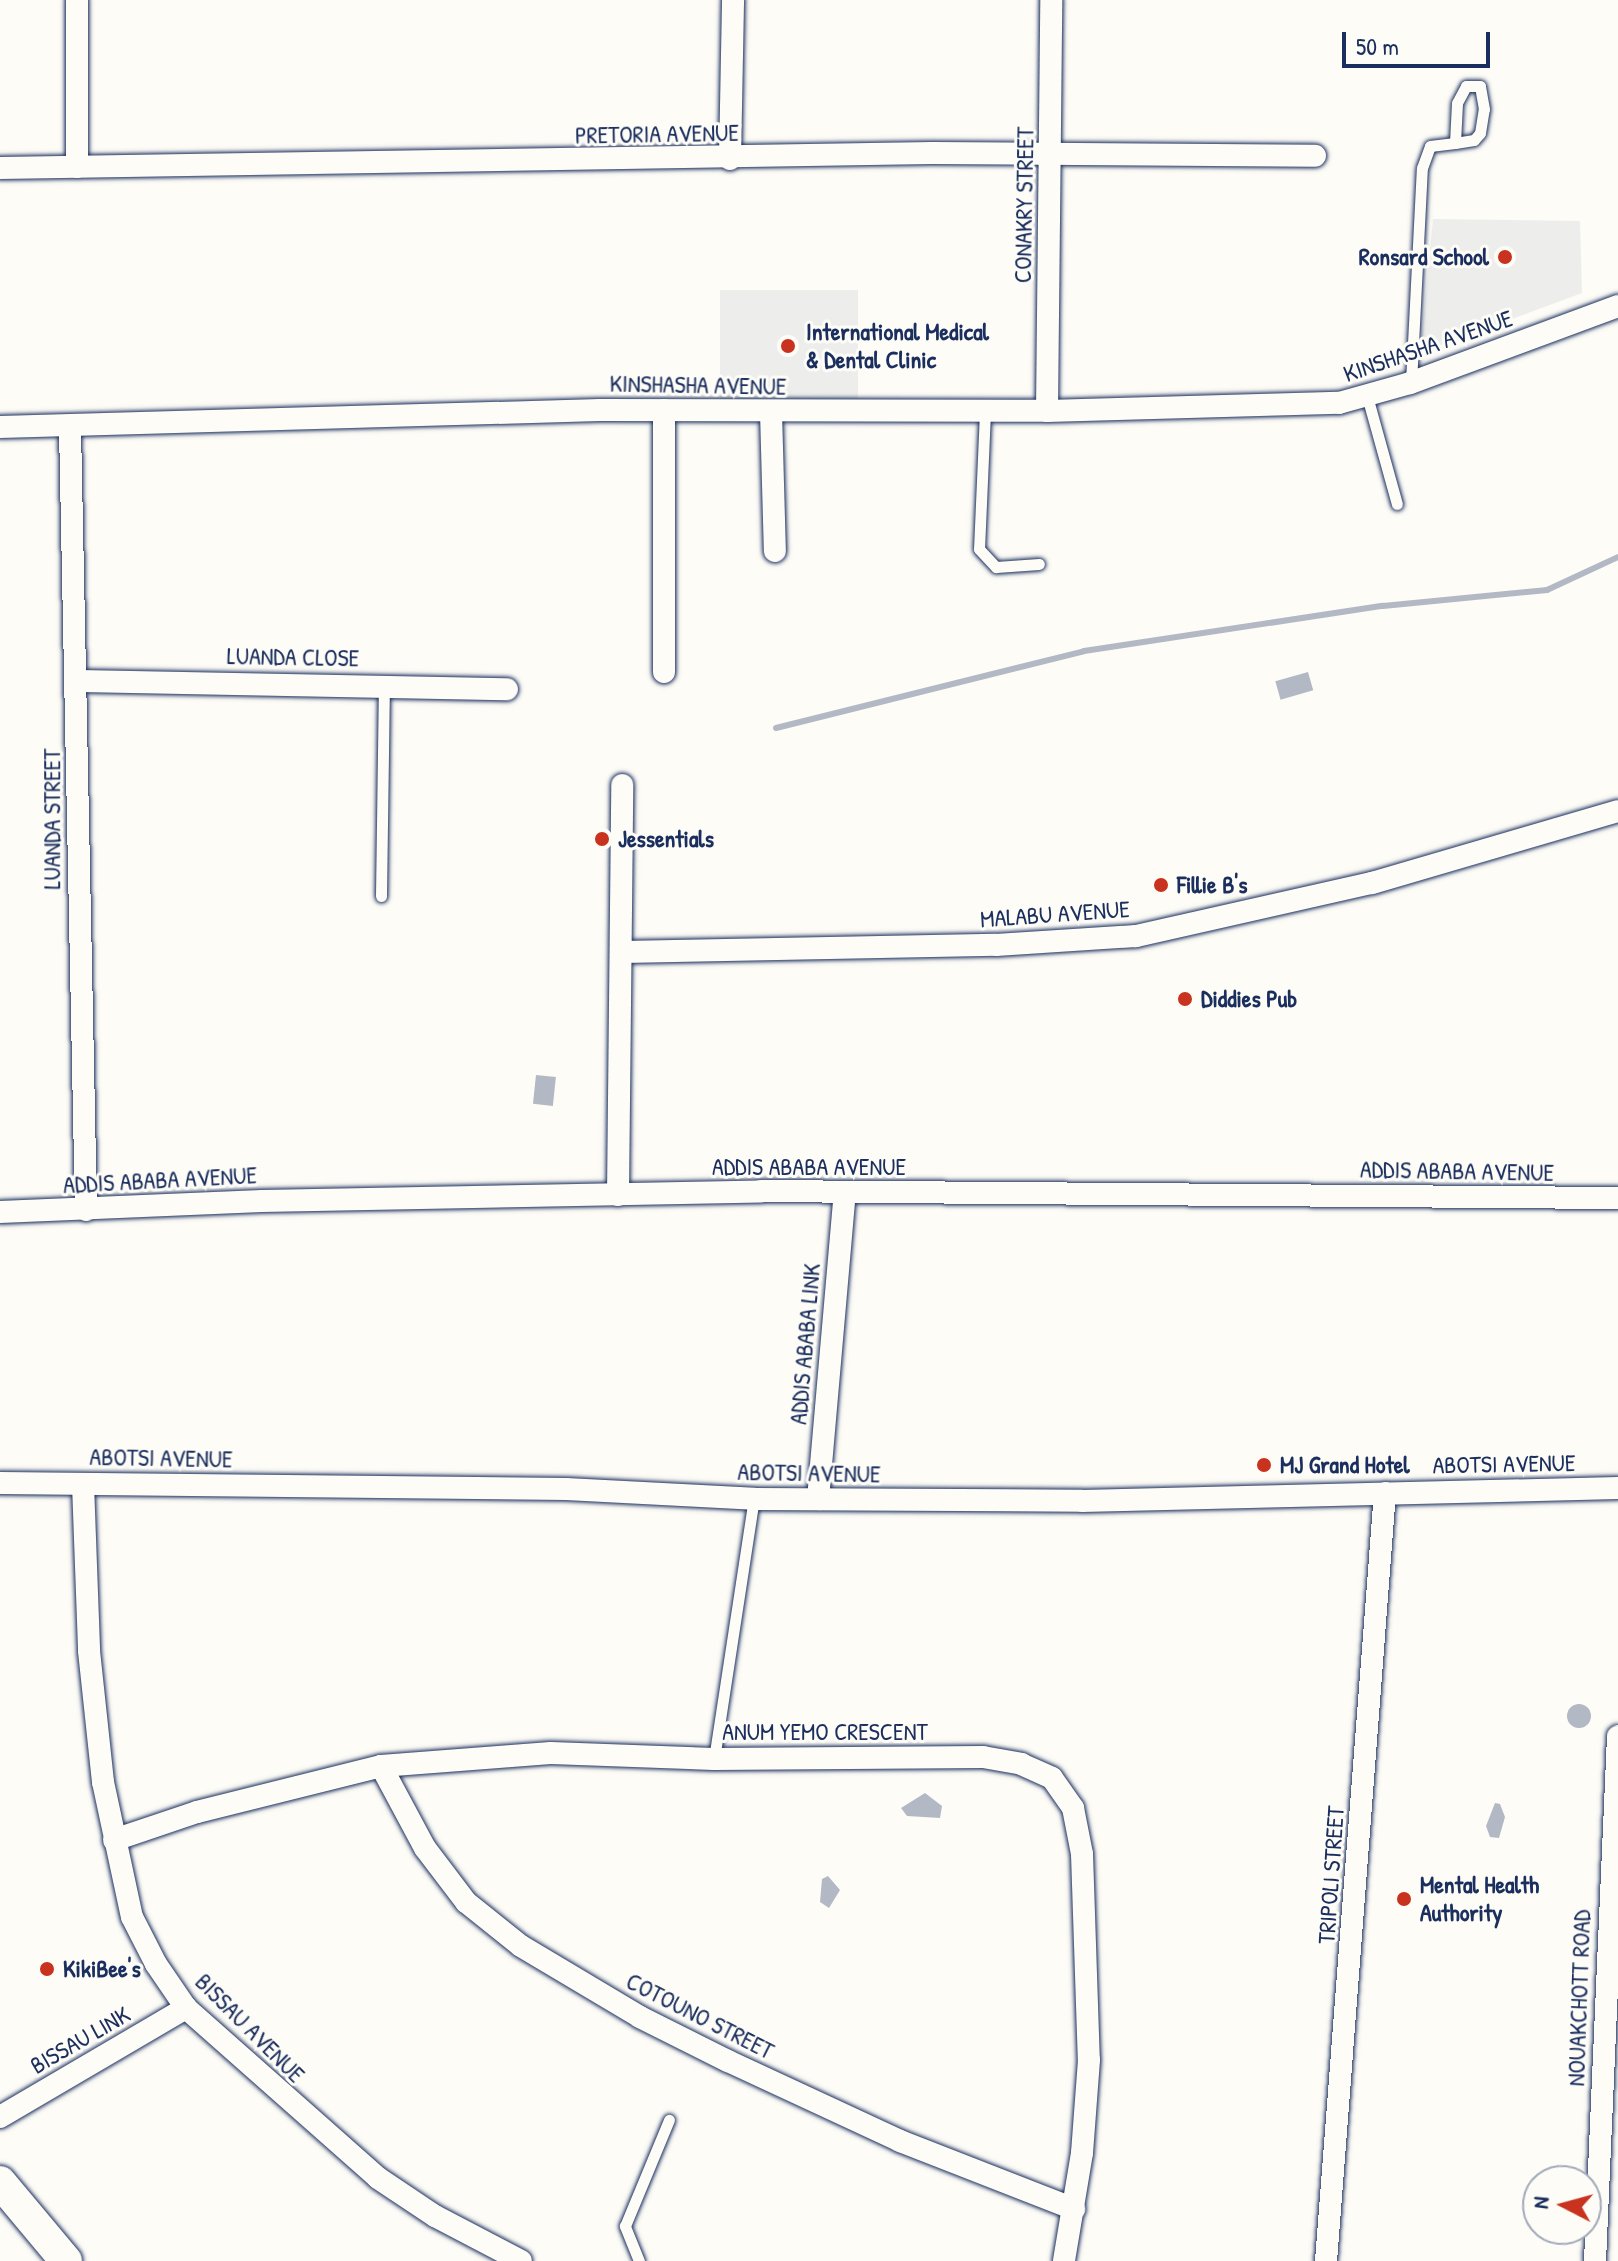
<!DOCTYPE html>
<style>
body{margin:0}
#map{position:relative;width:1618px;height:2261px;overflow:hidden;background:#fdfcf7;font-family:"Patrick Hand",sans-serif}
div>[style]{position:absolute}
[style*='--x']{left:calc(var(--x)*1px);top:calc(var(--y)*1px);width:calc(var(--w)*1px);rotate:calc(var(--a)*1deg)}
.built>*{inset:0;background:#edeeec;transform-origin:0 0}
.water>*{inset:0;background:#b3b8c5;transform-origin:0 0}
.round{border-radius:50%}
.stream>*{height:6px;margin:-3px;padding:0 3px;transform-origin:3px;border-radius:3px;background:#b3b8c5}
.roads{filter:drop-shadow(0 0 2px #1b2f5e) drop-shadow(0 0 2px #1b2f5e)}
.lane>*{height:11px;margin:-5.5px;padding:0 5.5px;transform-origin:5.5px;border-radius:5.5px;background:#fdfcf7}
.street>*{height:22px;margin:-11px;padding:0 11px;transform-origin:11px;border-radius:11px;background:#fdfcf7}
.secondary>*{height:32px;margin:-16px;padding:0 16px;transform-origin:16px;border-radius:16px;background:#fdfcf7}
.dots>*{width:22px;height:22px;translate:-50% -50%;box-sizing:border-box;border:4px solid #fdfcf7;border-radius:50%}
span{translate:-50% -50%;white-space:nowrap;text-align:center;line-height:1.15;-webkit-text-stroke:6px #fdfcf7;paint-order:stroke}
.street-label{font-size:24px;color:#1b2f5e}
.poi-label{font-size:24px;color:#1b2f5e;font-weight:700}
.right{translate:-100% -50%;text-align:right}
.left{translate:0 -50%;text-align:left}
.north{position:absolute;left:1522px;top:2165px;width:80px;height:80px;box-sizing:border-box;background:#fdfcf7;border:2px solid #a3aaba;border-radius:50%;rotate:276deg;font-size:22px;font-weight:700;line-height:32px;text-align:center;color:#1b2f5e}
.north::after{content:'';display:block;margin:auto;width:28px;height:36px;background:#c8321e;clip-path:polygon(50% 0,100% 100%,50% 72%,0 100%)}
.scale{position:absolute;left:1342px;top:32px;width:148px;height:36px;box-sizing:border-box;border:4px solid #1b2f5e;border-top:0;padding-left:10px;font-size:24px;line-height:28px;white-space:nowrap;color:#1b2f5e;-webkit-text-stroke:6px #fdfcf7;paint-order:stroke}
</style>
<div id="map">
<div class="built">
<i style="clip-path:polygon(1433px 219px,1580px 221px,1582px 293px,1420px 353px)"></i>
<i style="left:858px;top:290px;width:112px;height:138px;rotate:90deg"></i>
</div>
<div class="water">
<i style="left:1308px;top:672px;width:19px;height:34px;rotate:74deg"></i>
<i style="left:536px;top:1075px;width:20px;height:29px;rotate:6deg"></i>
<i class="round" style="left:1567px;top:1704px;width:24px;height:24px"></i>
<i style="clip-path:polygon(925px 1793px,942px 1806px,940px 1818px,907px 1816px,901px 1808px)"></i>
<i style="clip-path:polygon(1495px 1803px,1500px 1804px,1505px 1817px,1499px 1838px,1490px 1837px,1486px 1826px)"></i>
<i style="clip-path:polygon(828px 1876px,840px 1890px,829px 1908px,820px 1902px,822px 1879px)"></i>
</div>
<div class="stream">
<i style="--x:776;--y:728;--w:317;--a:-14"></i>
<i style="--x:1084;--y:651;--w:302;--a:-8.6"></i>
<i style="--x:1383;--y:606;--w:165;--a:-5.6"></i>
<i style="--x:1547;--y:590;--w:78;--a:-24.9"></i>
</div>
<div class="roads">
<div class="lane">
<i style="--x:1411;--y:383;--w:215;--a:-87.1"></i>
<i style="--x:1422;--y:168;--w:23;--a:-70"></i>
<i style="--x:1430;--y:146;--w:25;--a:-7"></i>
<i style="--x:1455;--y:143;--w:19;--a:-9"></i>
<i style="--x:1474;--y:140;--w:9;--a:-49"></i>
<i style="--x:1480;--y:133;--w:24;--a:-81"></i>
<i style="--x:1484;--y:109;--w:23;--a:-100"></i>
<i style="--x:1480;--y:86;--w:14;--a:180"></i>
<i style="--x:1466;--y:86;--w:19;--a:118"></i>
<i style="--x:1457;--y:103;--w:40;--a:92.9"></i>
<i style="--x:1367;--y:396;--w:112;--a:74.5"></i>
<i style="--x:985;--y:412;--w:137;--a:92.5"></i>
<i style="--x:979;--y:549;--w:25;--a:47"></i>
<i style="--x:996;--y:567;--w:43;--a:-4"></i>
<i style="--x:381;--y:896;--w:212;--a:-89.2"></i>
<i style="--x:714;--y:1759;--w:263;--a:-81.3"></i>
<i style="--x:639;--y:2261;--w:38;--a:-112"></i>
<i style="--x:625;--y:2226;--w:115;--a:-67.5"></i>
</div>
<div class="street">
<i style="--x:77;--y:0;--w:167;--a:90"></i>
<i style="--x:730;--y:159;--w:159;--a:-88.9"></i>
<i style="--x:0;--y:168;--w:932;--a:-0.92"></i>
<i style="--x:932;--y:153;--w:383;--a:0.4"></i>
<i style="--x:664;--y:410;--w:262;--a:90"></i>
<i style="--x:1047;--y:411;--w:411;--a:-89.4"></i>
<i style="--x:771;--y:412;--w:139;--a:88.4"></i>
<i style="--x:0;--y:427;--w:600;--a:-1.62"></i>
<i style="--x:600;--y:410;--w:447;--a:0.1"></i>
<i style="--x:1047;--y:411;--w:292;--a:-1.6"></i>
<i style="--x:1339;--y:403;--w:74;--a:-15.7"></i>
<i style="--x:1410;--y:383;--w:222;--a:-20.3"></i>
<i style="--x:70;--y:428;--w:782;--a:88.83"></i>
<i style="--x:78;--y:681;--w:429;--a:1.1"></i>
<i style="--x:623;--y:952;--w:373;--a:-1.1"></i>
<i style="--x:996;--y:945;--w:140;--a:-3.7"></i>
<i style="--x:1136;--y:936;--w:242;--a:-12.7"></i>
<i style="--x:1372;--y:883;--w:256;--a:-16.3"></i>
<i style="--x:618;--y:1195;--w:410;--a:-89.4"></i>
<i style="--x:0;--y:1212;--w:262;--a:-2.4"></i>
<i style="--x:262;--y:1201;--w:499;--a:-1.1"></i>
<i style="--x:761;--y:1191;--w:857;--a:0.47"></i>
<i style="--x:0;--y:1483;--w:566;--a:0.61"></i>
<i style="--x:566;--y:1489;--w:188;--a:3"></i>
<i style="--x:754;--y:1499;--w:328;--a:0.3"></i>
<i style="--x:1082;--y:1501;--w:536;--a:-1.39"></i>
<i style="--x:83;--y:1484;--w:167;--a:87.9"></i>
<i style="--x:89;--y:1651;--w:132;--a:83.9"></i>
<i style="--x:103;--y:1782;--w:138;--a:77.9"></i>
<i style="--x:132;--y:1917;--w:53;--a:62.9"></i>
<i style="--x:156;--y:1964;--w:53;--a:55.7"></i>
<i style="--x:186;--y:2008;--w:256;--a:41.5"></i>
<i style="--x:378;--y:2178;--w:69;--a:33.7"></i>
<i style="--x:435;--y:2216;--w:97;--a:27.6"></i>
<i style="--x:818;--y:1499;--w:307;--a:-85"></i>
<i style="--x:381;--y:1766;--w:93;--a:61.8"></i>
<i style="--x:425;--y:1848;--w:68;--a:52.8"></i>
<i style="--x:466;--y:1902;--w:70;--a:38.7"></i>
<i style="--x:521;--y:1946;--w:139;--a:30.8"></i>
<i style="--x:640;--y:2017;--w:98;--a:26.6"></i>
<i style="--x:728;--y:2061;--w:190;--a:24.9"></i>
<i style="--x:900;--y:2141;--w:187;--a:21.3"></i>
<i style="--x:114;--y:1840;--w:88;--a:-18.6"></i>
<i style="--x:197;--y:1812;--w:190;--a:-14"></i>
<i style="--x:381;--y:1766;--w:170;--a:-4.4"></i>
<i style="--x:551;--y:1753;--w:163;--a:2.1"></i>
<i style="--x:714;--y:1759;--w:269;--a:-0.4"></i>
<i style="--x:983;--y:1757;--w:39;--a:10"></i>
<i style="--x:1021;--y:1764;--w:34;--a:24"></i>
<i style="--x:1052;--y:1778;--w:37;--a:55"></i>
<i style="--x:1073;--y:1808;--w:47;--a:78.9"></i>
<i style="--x:1082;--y:1854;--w:206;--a:88.1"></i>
<i style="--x:1089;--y:2060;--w:93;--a:94.3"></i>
<i style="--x:1082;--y:2153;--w:109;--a:99.5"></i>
<i style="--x:0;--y:2117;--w:216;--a:-30.4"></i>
<i style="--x:1326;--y:2261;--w:770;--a:-85.61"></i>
<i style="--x:1595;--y:2261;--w:525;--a:-87.49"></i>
</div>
<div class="secondary">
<i style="--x:0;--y:2182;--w:103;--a:50.1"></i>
</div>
</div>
<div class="dots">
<i style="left:1505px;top:257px;background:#c8321e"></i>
<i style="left:788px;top:346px;background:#c8321e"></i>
<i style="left:602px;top:839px;background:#c8321e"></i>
<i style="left:1161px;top:885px;background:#c8321e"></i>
<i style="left:1185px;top:999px;background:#c8321e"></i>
<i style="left:1264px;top:1465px;background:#c8321e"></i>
<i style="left:1404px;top:1899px;background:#c8321e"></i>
<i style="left:47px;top:1969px;background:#c8321e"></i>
</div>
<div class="street-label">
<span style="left:657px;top:134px;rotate:-1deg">PRETORIA AVENUE</span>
<span style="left:1024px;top:205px;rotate:-89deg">CONAKRY STREET</span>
<span style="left:1428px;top:346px;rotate:-19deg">KINSHASHA AVENUE</span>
<span style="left:698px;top:385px;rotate:1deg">KINSHASHA AVENUE</span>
<span style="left:293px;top:657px;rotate:1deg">LUANDA CLOSE</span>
<span style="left:52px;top:819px;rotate:-90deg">LUANDA STREET</span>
<span style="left:1055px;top:914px;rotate:-4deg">MALABU AVENUE</span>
<span style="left:809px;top:1167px">ADDIS ABABA AVENUE</span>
<span style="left:1457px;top:1171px;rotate:1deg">ADDIS ABABA AVENUE</span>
<span style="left:160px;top:1180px;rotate:-3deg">ADDIS ABABA AVENUE</span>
<span style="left:805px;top:1344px;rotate:-85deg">ADDIS ABABA LINK</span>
<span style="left:161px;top:1458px;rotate:1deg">ABOTSI AVENUE</span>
<span style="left:1504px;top:1464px;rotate:-1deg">ABOTSI AVENUE</span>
<span style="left:809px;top:1473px;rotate:1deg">ABOTSI AVENUE</span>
<span style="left:825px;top:1732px">ANUM YEMO CRESCENT</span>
<span style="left:1331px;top:1875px;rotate:-86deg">TRIPOLI STREET</span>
<span style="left:1579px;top:1998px;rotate:-88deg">NOUAKCHOTT ROAD</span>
<span style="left:700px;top:2016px;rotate:27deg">COTOUNO STREET</span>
<span style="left:250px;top:2028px;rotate:45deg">BISSAU AVENUE</span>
<span style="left:80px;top:2040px;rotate:-30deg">BISSAU LINK</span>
</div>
<div class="poi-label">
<span class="right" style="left:1489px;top:257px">Ronsard School</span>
<span class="left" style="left:806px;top:346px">International Medical<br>&amp; Dental Clinic</span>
<span class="left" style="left:618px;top:839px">Jessentials</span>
<span class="left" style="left:1177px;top:885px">Fillie B's</span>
<span class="left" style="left:1201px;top:999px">Diddies Pub</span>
<span class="left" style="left:1280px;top:1465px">MJ Grand Hotel</span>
<span class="left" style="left:1420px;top:1899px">Mental Health<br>Authority</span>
<span class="left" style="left:63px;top:1969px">KikiBee's</span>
</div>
<div class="north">N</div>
<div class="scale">50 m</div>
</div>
